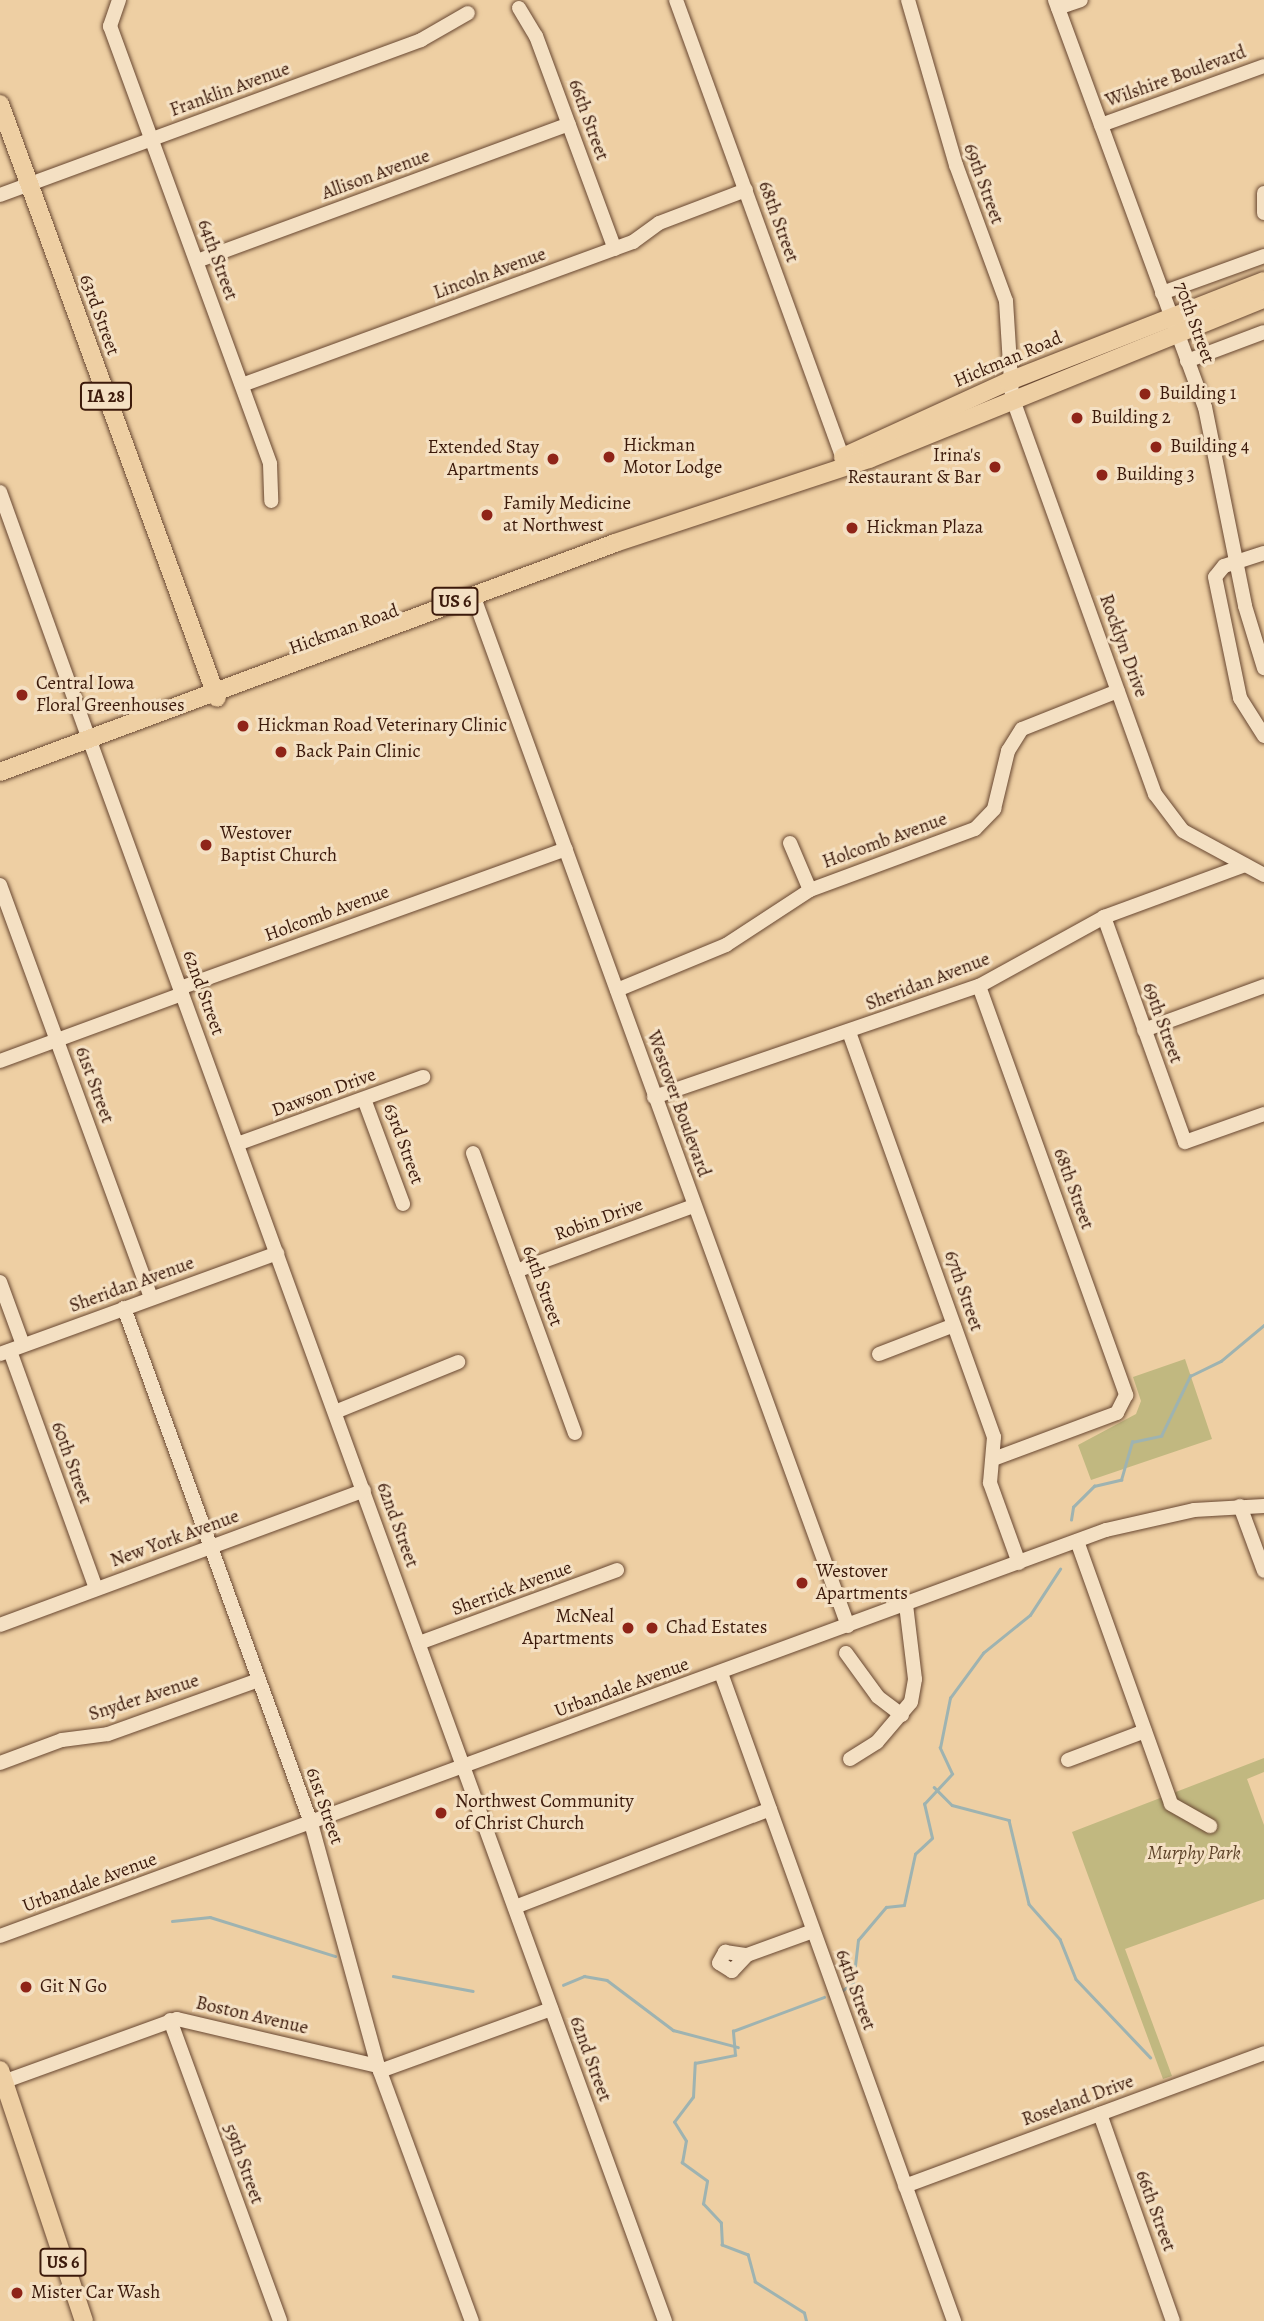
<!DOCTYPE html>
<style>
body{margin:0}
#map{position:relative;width:1264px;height:2321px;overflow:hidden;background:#eecfa3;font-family:Alegreya,serif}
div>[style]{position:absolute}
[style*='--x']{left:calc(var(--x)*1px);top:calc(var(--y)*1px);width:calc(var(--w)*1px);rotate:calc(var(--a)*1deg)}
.green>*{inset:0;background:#c1b880}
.stream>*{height:2.5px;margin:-1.25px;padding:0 1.25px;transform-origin:1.25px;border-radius:1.25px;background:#9eb3b1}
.roads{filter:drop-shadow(0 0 2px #684731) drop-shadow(0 0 2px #684731)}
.minor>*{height:14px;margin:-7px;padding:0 7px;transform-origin:7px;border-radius:7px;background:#f4e0c3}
.major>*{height:18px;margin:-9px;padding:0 9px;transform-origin:9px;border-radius:9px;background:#eecfa3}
.dots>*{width:19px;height:19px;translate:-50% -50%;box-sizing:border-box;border:4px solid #f4e0c3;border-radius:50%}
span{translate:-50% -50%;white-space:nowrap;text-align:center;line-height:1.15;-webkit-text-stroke:6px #f4e0c3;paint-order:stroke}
.shield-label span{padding:2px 5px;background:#f4e0c3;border:2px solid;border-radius:5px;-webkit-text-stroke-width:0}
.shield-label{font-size:18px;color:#3c1a0b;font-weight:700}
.street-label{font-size:19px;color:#3c1a0b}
.poi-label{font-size:19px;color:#3c1a0b}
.left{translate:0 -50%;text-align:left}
.right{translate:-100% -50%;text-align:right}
.park-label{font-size:19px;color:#5d4228;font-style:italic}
</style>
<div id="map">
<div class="green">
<i style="clip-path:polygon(1185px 1359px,1212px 1439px,1091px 1480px,1078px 1445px,1136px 1414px,1141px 1401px,1133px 1377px)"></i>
<i style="clip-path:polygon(1264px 1758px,1264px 1772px,1247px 1779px,1264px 1825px,1264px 1899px,1125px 1949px,1172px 2076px,1163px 2079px,1072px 1832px)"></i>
</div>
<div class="stream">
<i style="--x:1071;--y:1520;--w:13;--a:-81"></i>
<i style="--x:1073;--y:1507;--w:30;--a:-45"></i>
<i style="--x:1094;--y:1486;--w:28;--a:-13"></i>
<i style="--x:1121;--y:1480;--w:40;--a:-74"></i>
<i style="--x:1132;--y:1442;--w:30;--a:-12"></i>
<i style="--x:1161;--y:1436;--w:67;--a:-64.2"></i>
<i style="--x:1190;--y:1376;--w:34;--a:-26"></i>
<i style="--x:1221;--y:1361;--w:56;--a:-39.9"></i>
<i style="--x:934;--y:1787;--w:25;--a:45"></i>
<i style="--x:952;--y:1805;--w:59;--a:14.7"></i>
<i style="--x:1009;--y:1820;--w:86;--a:76.6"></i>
<i style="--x:1029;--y:1904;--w:47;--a:48.5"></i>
<i style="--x:1060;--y:1939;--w:43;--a:68.2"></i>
<i style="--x:1076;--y:1979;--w:108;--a:46.5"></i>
<i style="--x:172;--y:1921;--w:38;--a:-6"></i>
<i style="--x:210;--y:1917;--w:131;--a:17.3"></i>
<i style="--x:393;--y:1976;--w:81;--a:10.6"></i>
<i style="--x:563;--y:1985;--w:23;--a:-23"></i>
<i style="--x:584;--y:1976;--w:23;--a:10"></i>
<i style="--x:607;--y:1980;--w:83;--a:37.1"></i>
<i style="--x:673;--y:2030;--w:67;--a:14.7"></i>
<i style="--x:843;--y:1990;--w:12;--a:-35"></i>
<i style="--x:853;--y:1983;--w:43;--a:-83.4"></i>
<i style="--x:858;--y:1940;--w:43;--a:-49.7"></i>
<i style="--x:886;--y:1907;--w:18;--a:-6"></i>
<i style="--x:904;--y:1905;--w:52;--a:-77.8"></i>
<i style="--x:915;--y:1854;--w:23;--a:-43"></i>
<i style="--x:932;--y:1838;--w:35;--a:-103"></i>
<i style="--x:924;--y:1804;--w:41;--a:-47"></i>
<i style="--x:952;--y:1774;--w:29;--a:-115"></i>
<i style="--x:940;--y:1748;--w:51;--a:-78.7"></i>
<i style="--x:950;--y:1698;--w:56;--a:-53.7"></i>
<i style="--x:983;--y:1653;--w:60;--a:-39"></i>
<i style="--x:1030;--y:1615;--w:55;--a:-56.9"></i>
<i style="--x:806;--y:2321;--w:8;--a:-104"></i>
<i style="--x:804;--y:2313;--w:58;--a:-147.7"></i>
<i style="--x:755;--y:2282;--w:28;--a:-105"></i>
<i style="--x:748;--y:2255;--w:28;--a:-159"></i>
<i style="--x:722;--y:2245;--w:22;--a:-93"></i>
<i style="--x:721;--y:2223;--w:26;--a:-133"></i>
<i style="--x:703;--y:2204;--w:23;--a:-80"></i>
<i style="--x:707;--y:2181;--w:31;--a:-144"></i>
<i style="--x:682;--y:2163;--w:22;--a:-80"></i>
<i style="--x:686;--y:2141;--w:22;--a:-122"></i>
<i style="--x:674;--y:2122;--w:31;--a:-53"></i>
<i style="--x:693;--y:2097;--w:34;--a:-87"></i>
<i style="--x:695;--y:2063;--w:41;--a:-11.3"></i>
<i style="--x:735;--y:2055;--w:24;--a:-95"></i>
<i style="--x:733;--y:2031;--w:97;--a:-20.5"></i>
</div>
<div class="roads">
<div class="minor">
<i style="--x:119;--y:0;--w:28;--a:109"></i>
<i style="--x:110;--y:26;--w:466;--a:69.9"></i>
<i style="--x:270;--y:464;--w:37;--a:88"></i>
<i style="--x:676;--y:0;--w:495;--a:70"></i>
<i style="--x:908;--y:0;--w:172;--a:73.8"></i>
<i style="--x:956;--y:165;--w:145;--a:69.8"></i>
<i style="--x:1006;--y:301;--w:96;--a:86.4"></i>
<i style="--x:1012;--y:397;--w:422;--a:70.2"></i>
<i style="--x:1155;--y:794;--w:46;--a:52.9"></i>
<i style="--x:1183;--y:831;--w:92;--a:28.5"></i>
<i style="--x:1055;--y:0;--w:434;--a:69.8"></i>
<i style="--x:1205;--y:407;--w:203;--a:78.6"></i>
<i style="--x:1245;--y:606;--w:65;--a:73"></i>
<i style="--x:519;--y:8;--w:33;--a:59"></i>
<i style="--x:536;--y:36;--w:227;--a:69.7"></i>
<i style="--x:1058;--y:8;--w:24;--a:-19"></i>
<i style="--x:1101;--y:125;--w:173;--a:-19.9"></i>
<i style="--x:1264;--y:193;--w:20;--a:90"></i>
<i style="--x:0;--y:195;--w:449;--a:-20.2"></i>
<i style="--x:421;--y:40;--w:54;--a:-29.9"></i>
<i style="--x:197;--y:261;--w:396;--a:-20.2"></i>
<i style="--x:1162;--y:293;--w:109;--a:-19.9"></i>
<i style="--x:1187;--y:361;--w:82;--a:-20.6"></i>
<i style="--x:242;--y:385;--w:416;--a:-20.1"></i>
<i style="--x:633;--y:242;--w:32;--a:-36"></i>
<i style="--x:659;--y:223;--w:93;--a:-20.8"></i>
<i style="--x:0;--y:492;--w:257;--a:70.2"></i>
<i style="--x:1264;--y:553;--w:42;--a:162"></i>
<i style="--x:1224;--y:566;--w:14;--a:129"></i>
<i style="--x:1215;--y:577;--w:124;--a:78.3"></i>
<i style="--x:1240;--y:698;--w:45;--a:57.7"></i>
<i style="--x:473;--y:595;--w:1097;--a:70.01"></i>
<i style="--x:91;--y:744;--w:1678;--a:70"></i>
<i style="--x:790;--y:843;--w:51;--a:66.9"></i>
<i style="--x:0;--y:885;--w:440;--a:69.9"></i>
<i style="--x:1104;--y:917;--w:239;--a:70.2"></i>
<i style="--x:1185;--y:1142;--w:84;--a:-19.5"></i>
<i style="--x:979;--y:986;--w:435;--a:70.2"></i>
<i style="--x:1126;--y:1395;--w:20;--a:117"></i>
<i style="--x:1117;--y:1413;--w:129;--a:159.6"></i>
<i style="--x:180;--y:988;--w:410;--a:-19.8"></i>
<i style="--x:617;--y:990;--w:118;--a:-22.4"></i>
<i style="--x:726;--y:945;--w:100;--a:-33.2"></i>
<i style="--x:810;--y:890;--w:176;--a:-20.3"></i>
<i style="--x:975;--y:829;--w:28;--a:-46"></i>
<i style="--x:994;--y:809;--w:60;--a:-76.4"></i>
<i style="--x:1008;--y:751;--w:26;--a:-58"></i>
<i style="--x:1022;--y:729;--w:103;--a:-21.6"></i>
<i style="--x:1144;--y:1030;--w:128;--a:-20.1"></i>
<i style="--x:849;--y:1032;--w:430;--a:70.3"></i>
<i style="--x:994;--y:1437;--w:46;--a:95"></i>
<i style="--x:990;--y:1483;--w:85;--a:70.1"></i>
<i style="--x:0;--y:1061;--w:194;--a:-20.2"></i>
<i style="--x:654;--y:1097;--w:343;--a:-18.9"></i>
<i style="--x:979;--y:986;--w:143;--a:-28.9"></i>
<i style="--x:1104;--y:917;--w:150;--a:-20.2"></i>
<i style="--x:364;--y:1099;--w:112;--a:69.6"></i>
<i style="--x:237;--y:1144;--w:198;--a:-19.8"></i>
<i style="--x:473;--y:1153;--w:298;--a:70"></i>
<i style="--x:516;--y:1271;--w:189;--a:-20.1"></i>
<i style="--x:0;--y:1282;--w:67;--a:69.9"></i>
<i style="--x:124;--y:1308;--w:548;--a:70.04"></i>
<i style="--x:311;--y:1823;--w:252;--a:74.6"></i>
<i style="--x:378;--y:2066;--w:272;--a:69.8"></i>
<i style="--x:10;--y:1351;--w:253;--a:70.1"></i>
<i style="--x:0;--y:1354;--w:295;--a:-20"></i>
<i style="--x:879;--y:1354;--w:80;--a:-21.1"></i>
<i style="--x:335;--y:1412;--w:133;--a:-22.1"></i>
<i style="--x:1240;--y:1506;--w:69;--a:69.7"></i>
<i style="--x:1077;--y:1541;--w:279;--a:70.3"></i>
<i style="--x:1171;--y:1804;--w:45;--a:29.4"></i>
<i style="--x:0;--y:1625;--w:388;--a:-20.3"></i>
<i style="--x:419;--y:1643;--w:211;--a:-20.2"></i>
<i style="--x:846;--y:1653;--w:54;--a:54"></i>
<i style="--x:878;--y:1697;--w:30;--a:37"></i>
<i style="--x:721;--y:1673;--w:689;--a:70.22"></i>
<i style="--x:850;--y:1759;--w:32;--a:-32"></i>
<i style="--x:877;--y:1742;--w:52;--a:-49.6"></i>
<i style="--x:911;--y:1702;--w:23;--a:-80"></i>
<i style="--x:915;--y:1679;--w:75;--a:-96.9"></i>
<i style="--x:1068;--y:1760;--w:82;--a:-20.6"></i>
<i style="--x:0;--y:1763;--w:66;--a:-20.4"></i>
<i style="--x:62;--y:1740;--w:46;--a:-7.4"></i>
<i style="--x:108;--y:1734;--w:160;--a:-19.7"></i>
<i style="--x:515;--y:1907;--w:273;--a:-21"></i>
<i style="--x:0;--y:1936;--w:1178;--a:-20.16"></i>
<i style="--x:1106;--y:1530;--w:90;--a:-12.8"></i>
<i style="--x:1194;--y:1510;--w:70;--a:-3.3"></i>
<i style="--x:747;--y:1955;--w:22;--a:133"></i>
<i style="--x:732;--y:1971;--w:15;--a:-148"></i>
<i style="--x:719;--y:1963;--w:13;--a:-61"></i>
<i style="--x:725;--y:1952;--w:22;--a:8"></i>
<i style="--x:747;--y:1955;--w:70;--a:-20"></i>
<i style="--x:170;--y:2020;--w:320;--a:69.9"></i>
<i style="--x:380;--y:2071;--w:182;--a:-19.9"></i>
<i style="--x:0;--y:2083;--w:188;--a:-19.9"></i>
<i style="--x:177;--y:2019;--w:206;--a:13.2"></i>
<i style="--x:1100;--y:2114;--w:219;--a:70.6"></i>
<i style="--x:905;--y:2186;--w:383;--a:-20.3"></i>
</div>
<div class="major">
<i style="--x:0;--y:104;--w:632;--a:69.93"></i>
<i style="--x:843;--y:457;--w:183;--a:-24.6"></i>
<i style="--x:1009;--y:381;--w:274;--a:-21.4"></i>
<i style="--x:0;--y:772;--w:656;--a:-20.42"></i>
<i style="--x:615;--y:543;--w:268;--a:-18.3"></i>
<i style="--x:869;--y:459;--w:426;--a:-22.1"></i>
<i style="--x:0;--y:2070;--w:265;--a:71.5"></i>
</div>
</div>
<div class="dots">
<i style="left:1145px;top:394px;background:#8f2418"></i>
<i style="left:1077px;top:418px;background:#8f2418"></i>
<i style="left:1156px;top:447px;background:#8f2418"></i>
<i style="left:609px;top:457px;background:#8f2418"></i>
<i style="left:553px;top:459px;background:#8f2418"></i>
<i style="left:995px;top:467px;background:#8f2418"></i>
<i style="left:1102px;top:475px;background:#8f2418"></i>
<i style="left:487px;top:515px;background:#8f2418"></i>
<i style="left:852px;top:528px;background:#8f2418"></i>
<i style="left:22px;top:695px;background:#8f2418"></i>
<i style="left:243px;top:726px;background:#8f2418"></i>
<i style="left:281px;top:752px;background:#8f2418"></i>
<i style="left:206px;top:845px;background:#8f2418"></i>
<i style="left:802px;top:1583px;background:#8f2418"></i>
<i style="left:628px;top:1628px;background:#8f2418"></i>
<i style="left:652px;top:1628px;background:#8f2418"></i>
<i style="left:441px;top:1813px;background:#8f2418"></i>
<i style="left:26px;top:1987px;background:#8f2418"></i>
<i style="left:17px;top:2293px;background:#8f2418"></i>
</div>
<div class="shield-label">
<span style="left:106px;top:396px">IA 28</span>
<span style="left:455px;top:601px">US 6</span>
<span style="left:63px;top:2262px">US 6</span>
</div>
<div class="street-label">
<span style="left:1176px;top:77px;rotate:-20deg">Wilshire Boulevard</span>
<span style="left:230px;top:90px;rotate:-20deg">Franklin Avenue</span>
<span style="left:588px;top:120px;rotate:70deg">66th Street</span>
<span style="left:376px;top:175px;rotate:-20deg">Allison Avenue</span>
<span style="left:983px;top:184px;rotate:70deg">69th Street</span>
<span style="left:778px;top:222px;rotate:70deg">68th Street</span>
<span style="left:217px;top:260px;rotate:70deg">64th Street</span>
<span style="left:490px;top:274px;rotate:-20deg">Lincoln Avenue</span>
<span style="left:99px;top:315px;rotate:70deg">63rd Street</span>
<span style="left:1194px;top:323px;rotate:70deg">70th Street</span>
<span style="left:1008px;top:360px;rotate:-23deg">Hickman Road</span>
<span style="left:344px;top:630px;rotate:-20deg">Hickman Road</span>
<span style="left:1123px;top:646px;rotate:70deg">Rocklyn Drive</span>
<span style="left:885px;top:841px;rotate:-20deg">Holcomb Avenue</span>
<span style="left:327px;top:914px;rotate:-20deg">Holcomb Avenue</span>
<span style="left:928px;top:982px;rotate:-21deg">Sheridan Avenue</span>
<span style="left:203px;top:993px;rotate:70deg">62nd Street</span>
<span style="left:1162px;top:1023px;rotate:70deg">69th Street</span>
<span style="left:94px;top:1085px;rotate:70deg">61st Street</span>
<span style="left:324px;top:1093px;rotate:-20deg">Dawson Drive</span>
<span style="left:678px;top:1104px;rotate:70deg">Westover Boulevard</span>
<span style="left:403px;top:1144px;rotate:70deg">63rd Street</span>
<span style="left:1073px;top:1189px;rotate:70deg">68th Street</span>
<span style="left:599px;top:1220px;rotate:-20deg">Robin Drive</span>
<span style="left:132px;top:1285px;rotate:-20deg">Sheridan Avenue</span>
<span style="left:542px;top:1286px;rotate:70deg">64th Street</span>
<span style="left:963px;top:1291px;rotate:71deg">67th Street</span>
<span style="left:71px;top:1463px;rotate:70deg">60th Street</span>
<span style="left:397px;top:1525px;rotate:70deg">62nd Street</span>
<span style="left:175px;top:1539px;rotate:-20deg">New York Avenue</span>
<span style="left:512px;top:1589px;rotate:-20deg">Sherrick Avenue</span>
<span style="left:622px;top:1688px;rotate:-20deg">Urbandale Avenue</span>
<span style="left:144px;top:1698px;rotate:-18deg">Snyder Avenue</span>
<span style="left:324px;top:1806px;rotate:71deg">61st Street</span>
<span style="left:90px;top:1883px;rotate:-20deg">Urbandale Avenue</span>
<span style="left:855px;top:1990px;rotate:70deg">64th Street</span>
<span style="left:252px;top:2016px;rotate:13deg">Boston Avenue</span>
<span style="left:590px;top:2059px;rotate:70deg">62nd Street</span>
<span style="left:1078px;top:2101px;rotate:-20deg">Roseland Drive</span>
<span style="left:243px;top:2164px;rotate:70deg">59th Street</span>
<span style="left:1155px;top:2211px;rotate:70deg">66th Street</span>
</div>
<div class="poi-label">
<span class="left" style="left:1159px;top:394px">Building 1</span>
<span class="left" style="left:1091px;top:418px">Building 2</span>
<span class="left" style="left:623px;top:457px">Hickman<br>Motor Lodge</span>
<span class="left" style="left:1170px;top:447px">Building 4</span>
<span class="right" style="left:539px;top:459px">Extended Stay<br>Apartments</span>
<span class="right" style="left:981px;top:467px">Irina's<br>Restaurant &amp; Bar</span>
<span class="left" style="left:1116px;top:475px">Building 3</span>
<span class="left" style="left:503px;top:515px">Family Medicine<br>at Northwest</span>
<span class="left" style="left:866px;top:528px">Hickman Plaza</span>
<span class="left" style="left:36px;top:695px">Central Iowa<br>Floral Greenhouses</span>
<span class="left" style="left:257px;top:726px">Hickman Road Veterinary Clinic</span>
<span class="left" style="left:295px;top:752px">Back Pain Clinic</span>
<span class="left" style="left:220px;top:845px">Westover<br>Baptist Church</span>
<span class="left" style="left:816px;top:1583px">Westover<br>Apartments</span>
<span class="right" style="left:614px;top:1628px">McNeal<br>Apartments</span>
<span class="left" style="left:666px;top:1628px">Chad Estates</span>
<span class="left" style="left:455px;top:1813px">Northwest Community<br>of Christ Church</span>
<span class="left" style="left:40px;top:1987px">Git N Go</span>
<span class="left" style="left:31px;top:2293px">Mister Car Wash</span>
</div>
<div class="park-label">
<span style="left:1194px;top:1854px">Murphy Park</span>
</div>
</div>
